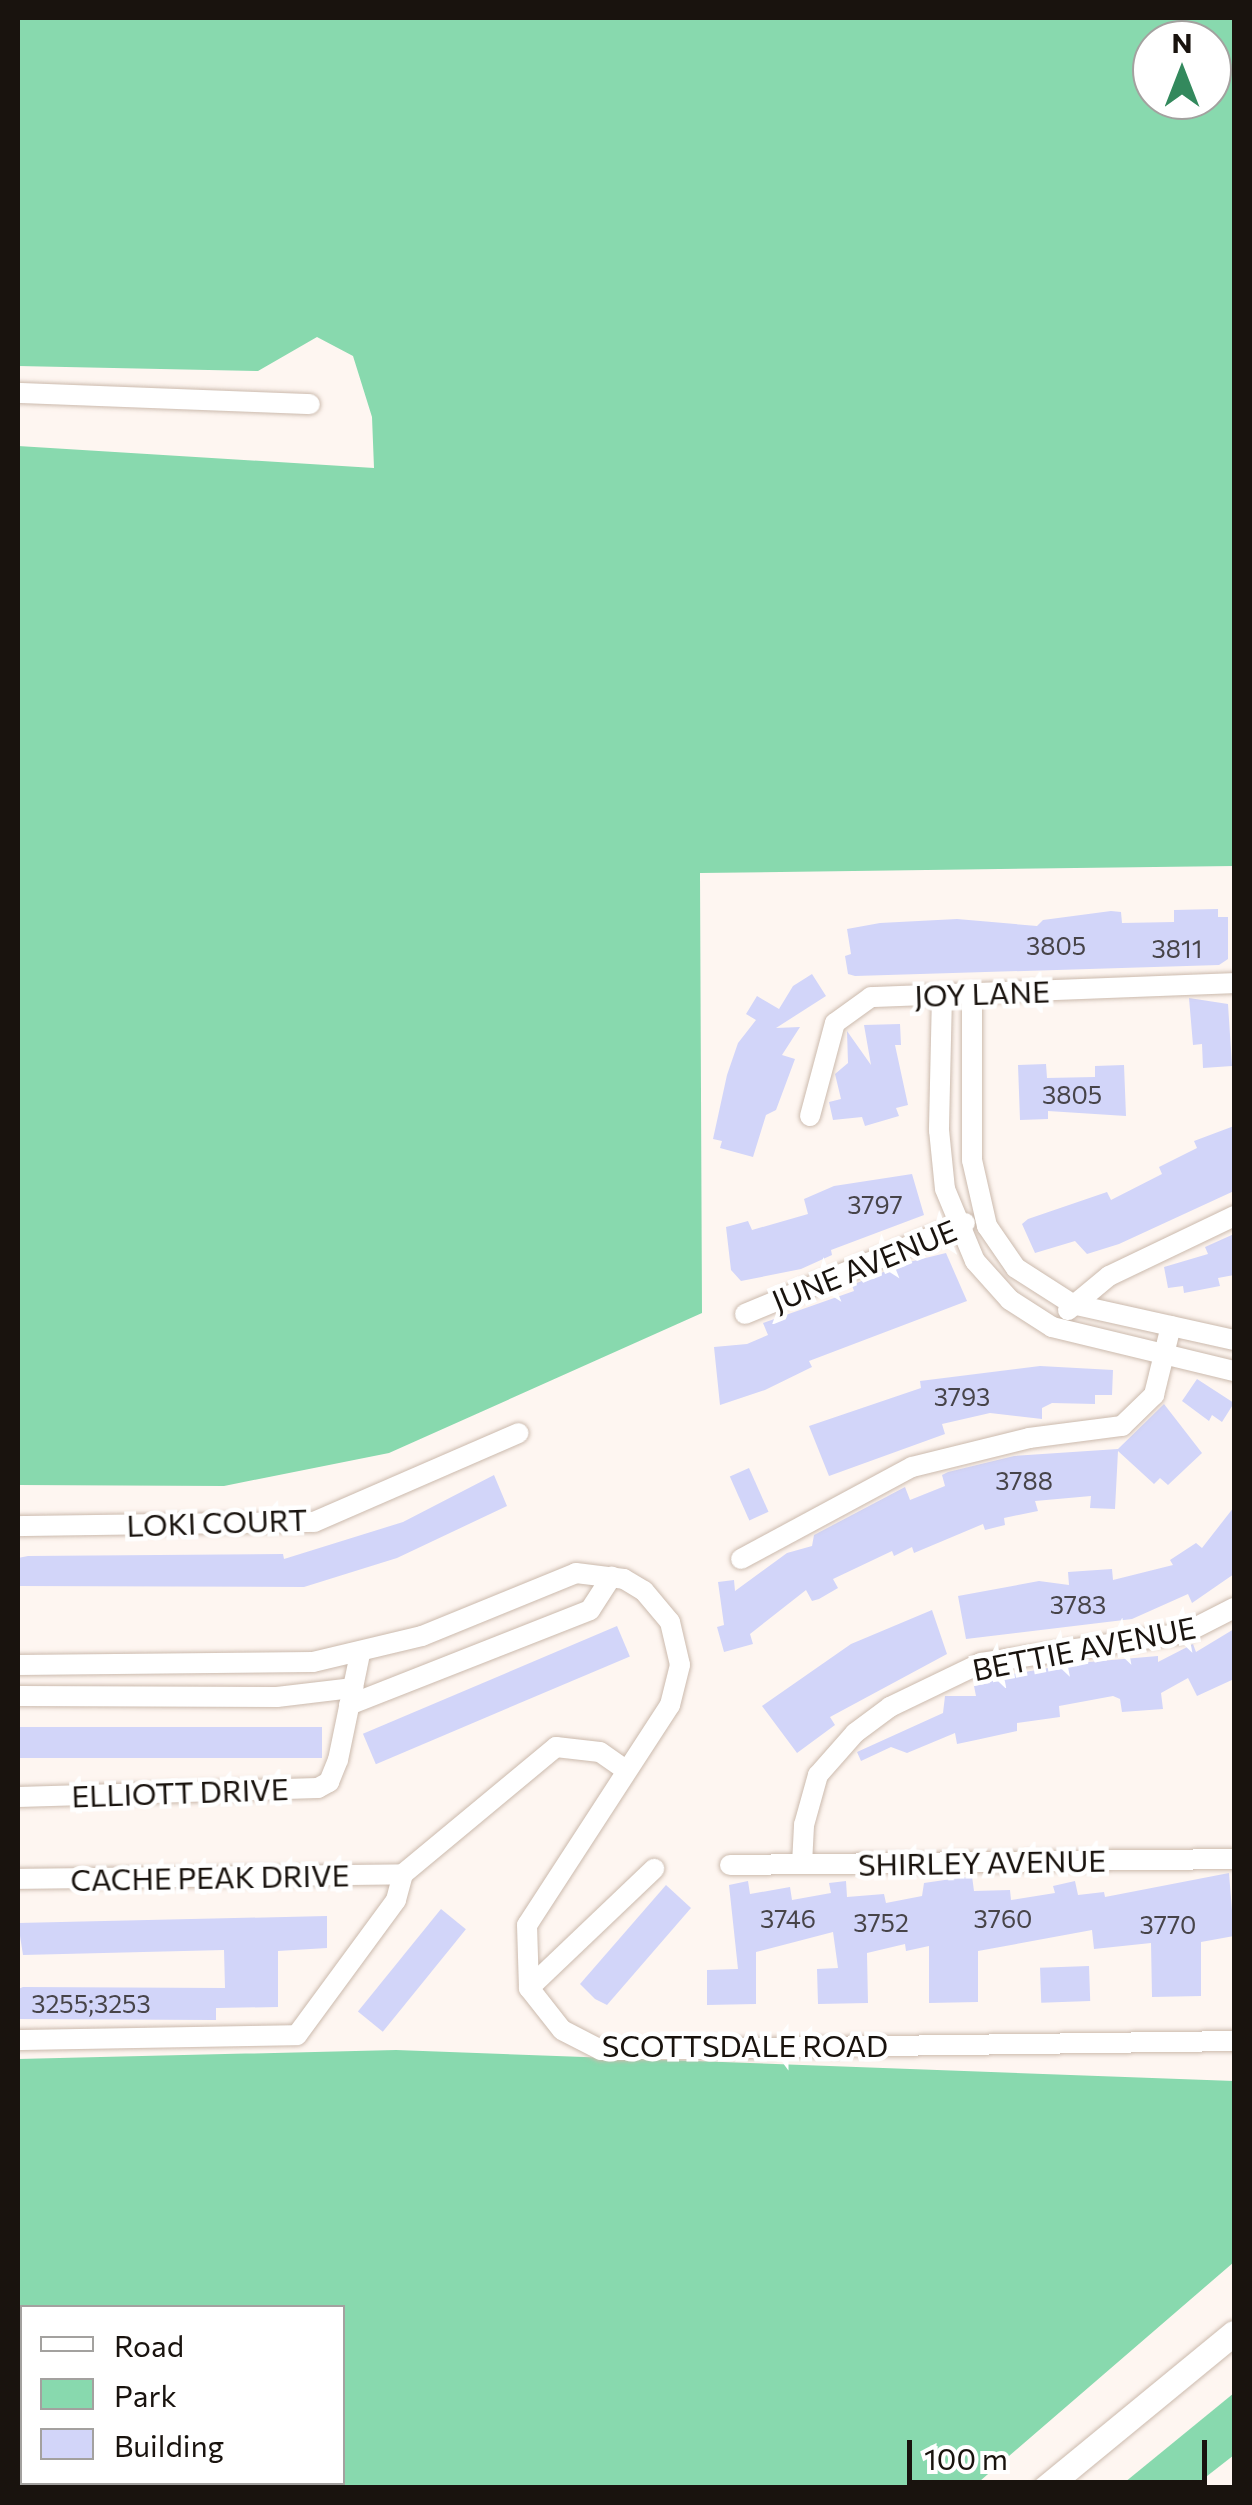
<!DOCTYPE html>
<style>
body{margin:0}
#map{position:relative;width:1252px;height:2505px;overflow:hidden;background:#fef6f1;font-family:Commissioner,sans-serif}
div>[style]{position:absolute}
[style*='--x']{left:calc(var(--x)*1px);top:calc(var(--y)*1px);width:calc(var(--w)*1px);rotate:calc(var(--a)*1deg)}
.green>*{inset:0;background:#88d9ae}
.building>*{inset:0;background:#d2d5f9;transform-origin:0 0}
.roads{filter:drop-shadow(0 0 2px #cbbaad) drop-shadow(0 0 2px #cbbaad)}
.minor>*{height:20px;margin:-10px;padding:0 10px;transform-origin:10px;border-radius:10px;background:#fff}
.major>*{height:25px;margin:-12.5px;padding:0 12.5px;transform-origin:12.5px;border-radius:12.5px;background:#fff}
span{translate:-50% -50%;white-space:nowrap;text-align:center;line-height:1.15;-webkit-text-stroke:9px #fff;paint-order:stroke}
.number-label{font-size:25px;color:#474449}
.number-label span{-webkit-text-stroke-width:0}
.street-label{font-size:30px;color:#19130e}
.frame{position:absolute;inset:0;border:20px solid #19130e;pointer-events:none}
.legend{position:absolute;left:20px;top:2305px;width:325px;height:180px;box-sizing:border-box;background:#fff;border:2px solid #a3a19f;margin:0;padding:12px 18px;list-style:none;font-size:30px;color:#19130e}
.legend li{display:flex;align-items:center;gap:20px;height:50px}
.legend b{width:50px;border:2px solid #a3a19f}
.north{position:absolute;left:1132px;top:20px;width:100px;height:100px;box-sizing:border-box;background:#fff;border:2px solid #a3a19f;border-radius:50%;rotate:0deg;font-size:28px;font-weight:700;line-height:40px;text-align:center;color:#19130e}
.north::after{content:'';display:block;margin:auto;width:35px;height:45px;background:#33895d;clip-path:polygon(50% 0,100% 100%,50% 72%,0 100%)}
.scale{position:absolute;left:907px;top:2440px;width:300px;height:45px;box-sizing:border-box;border:5px solid #19130e;border-top:0;padding-left:12px;font-size:30px;line-height:35px;white-space:nowrap;color:#19130e;-webkit-text-stroke:8px #fff;paint-order:stroke}
</style>
<div id="map">
<div class="green">
<i style="clip-path:polygon(evenodd,18px 18px,1234px 18px,1234px 866px,700px 873px,702px 1313px,389px 1453px,224px 1486px,18px 1485px,18px 446px,374px 468px,372px 417px,353px 356px,317px 337px,258px 371px,18px 366px,18px 18px,1152px 40px,1212px 40px,1212px 100px,1152px 100px,1152px 40px)"></i>
<i style="clip-path:polygon(evenodd,396px 2050px,1234px 2081px,1234px 2262px,973px 2487px,18px 2487px,18px 2059px,396px 2050px,22px 2308px,342px 2308px,342px 2482px,22px 2482px,22px 2308px)"></i>
<i style="clip-path:polygon(1234px 2393px,1234px 2455px,1193px 2487px,1119px 2487px)"></i>
</div>
<div class="building">
<i style="clip-path:polygon(1218px 909px,1218px 917px,1228px 917px,1228px 959px,1219px 965px,855px 976px,848px 974px,845px 956px,851px 954px,847px 929px,880px 923px,957px 919px,1037px 926px,1043px 920px,1111px 911px,1121px 912px,1122px 923px,1174px 922px,1174px 910px)"></i>
<i style="clip-path:polygon(812px 974px,826px 996px,776px 1028px,800px 1027px,782px 1055px,795px 1059px,776px 1110px,766px 1115px,753px 1157px,720px 1148px,722px 1141px,713px 1139px,727px 1075px,738px 1043px,756px 1020px,746px 1014px,757px 996px,779px 1009px,793px 986px)"></i>
<i style="clip-path:polygon(1189px 998px,1228px 1004px,1232px 1066px,1203px 1068px,1202px 1044px,1193px 1045px)"></i>
<i style="clip-path:polygon(900px 1024px,901px 1045px,895px 1045px,908px 1105px,896px 1108px,899px 1116px,865px 1126px,862px 1117px,833px 1120px,829px 1102px,841px 1099px,835px 1074px,848px 1063px,847px 1031px,871px 1065px,864px 1025px)"></i>
<i style="clip-path:polygon(1046px 1064px,1047px 1078px,1095px 1077px,1095px 1066px,1124px 1065px,1126px 1116px,1048px 1111px,1048px 1119px,1020px 1120px,1018px 1065px)"></i>
<i style="clip-path:polygon(1234px 1126px,1234px 1191px,1119px 1244px,1087px 1254px,1075px 1241px,1035px 1253px,1022px 1224px,1028px 1219px,1107px 1192px,1111px 1200px,1162px 1174px,1159px 1167px,1197px 1148px,1194px 1141px)"></i>
<i style="clip-path:polygon(912px 1174px,924px 1215px,831px 1250px,832px 1255px,801px 1269px,741px 1281px,731px 1270px,726px 1227px,748px 1221px,752px 1230px,808px 1214px,804px 1199px,834px 1186px)"></i>
<i style="clip-path:polygon(1234px 1234px,1234px 1275px,1218px 1278px,1220px 1286px,1184px 1293px,1183px 1286px,1168px 1288px,1164px 1267px,1208px 1254px,1205px 1247px)"></i>
<i style="clip-path:polygon(946px 1253px,967px 1301px,809px 1361px,812px 1367px,765px 1390px,720px 1405px,714px 1347px,747px 1344px,768px 1335px,763px 1323px,854px 1291px,852px 1285px,905px 1263px)"></i>
<i style="clip-path:polygon(1040px 1366px,1113px 1370px,1112px 1395px,1095px 1395px,1095px 1404px,1052px 1403px,1042px 1408px,1042px 1419px,990px 1413px,942px 1424px,945px 1434px,829px 1476px,809px 1426px,921px 1388px,920px 1381px)"></i>
<i style="clip-path:polygon(1197px 1379px,1234px 1403px,1222px 1422px,1212px 1415px,1209px 1421px,1182px 1401px)"></i>
<i style="clip-path:polygon(1164px 1404px,1202px 1453px,1168px 1485px,1160px 1478px,1154px 1484px,1118px 1451px,1115px 1509px,1090px 1508px,1091px 1496px,1035px 1501px,1038px 1511px,1004px 1518px,1005px 1525px,985px 1530px,983px 1524px,914px 1553px,912px 1547px,894px 1556px,892px 1551px,833px 1579px,838px 1588px,819px 1599px,812px 1601px,806px 1590px,750px 1634px,753px 1644px,724px 1652px,717px 1627px,724px 1625px,718px 1582px,734px 1580px,735px 1591px,787px 1553px,812px 1546px,814px 1535px,905px 1487px,910px 1500px,945px 1486px,942px 1475px,948px 1472px,1014px 1456px,1118px 1449px)"></i>
<i style="left:749px;top:1468px;width:48px;height:21px;rotate:66deg"></i>
<i style="clip-path:polygon(494px 1475px,507px 1506px,397px 1558px,304px 1587px,18px 1586px,18px 1558px,28px 1556px,283px 1554px,284px 1559px,403px 1522px)"></i>
<i style="clip-path:polygon(1234px 1507px,1234px 1574px,1192px 1603px,1188px 1594px,1132px 1619px,966px 1639px,958px 1596px,1039px 1581px,1069px 1585px,1068px 1572px,1112px 1569px,1113px 1580px,1173px 1565px,1170px 1560px,1196px 1543px,1202px 1548px)"></i>
<i style="clip-path:polygon(932px 1610px,947px 1654px,830px 1717px,835px 1725px,797px 1753px,762px 1706px,851px 1644px)"></i>
<i style="left:617px;top:1626px;width:33px;height:276px;rotate:67deg"></i>
<i style="clip-path:polygon(1234px 1629px,1234px 1679px,1197px 1696px,1188px 1678px,1161px 1693px,1163px 1709px,1122px 1712px,1120px 1699px,1113px 1696px,1059px 1706px,1060px 1717px,1017px 1723px,1017px 1731px,976px 1740px,957px 1744px,955px 1733px,907px 1753px,891px 1747px,861px 1761px,857px 1752px,943px 1713px,945px 1696px,976px 1696px,974px 1686px,990px 1683px,989px 1678px,1077px 1663px,1158px 1656px,1158px 1662px,1193px 1644px,1196px 1652px)"></i>
<i style="left:18px;top:1727px;width:304px;height:31px"></i>
<i style="clip-path:polygon(1229px 1873px,1234px 1936px,1201px 1942px,1201px 1996px,1152px 1997px,1151px 1943px,1094px 1949px,1092px 1930px,978px 1951px,978px 2002px,929px 2003px,929px 1946px,906px 1951px,905px 1944px,867px 1953px,868px 2003px,818px 2004px,817px 1969px,838px 1968px,833px 1932px,756px 1952px,756px 2004px,707px 2005px,707px 1970px,738px 1969px,729px 1885px,748px 1881px,750px 1894px,790px 1887px,792px 1900px,831px 1893px,829px 1883px,846px 1881px,847px 1897px,884px 1894px,886px 1903px,922px 1896px,924px 1883px,972px 1876px,974px 1891px,1010px 1890px,1011px 1900px,1055px 1893px,1053px 1886px,1075px 1881px,1078px 1895px,1104px 1892px,1105px 1897px)"></i>
<i style="clip-path:polygon(666px 1885px,691px 1908px,607px 2005px,595px 1999px,580px 1984px)"></i>
<i style="left:441px;top:1909px;width:32px;height:132px;rotate:39deg"></i>
<i style="clip-path:polygon(327px 1916px,327px 1948px,278px 1951px,278px 2007px,216px 2008px,216px 2020px,18px 2019px,18px 1989px,23px 1987px,225px 1988px,224px 1950px,23px 1955px,18px 1923px)"></i>
<i style="left:1089px;top:1966px;width:35px;height:49px;rotate:88deg"></i>
</div>
<div class="roads">
<div class="minor">
<i style="--x:18;--y:393;--w:292;--a:2.2"></i>
<i style="--x:972;--y:994;--w:166;--a:90"></i>
<i style="--x:972;--y:1160;--w:68;--a:77.2"></i>
<i style="--x:987;--y:1226;--w:51;--a:55.4"></i>
<i style="--x:1016;--y:1268;--w:67;--a:32.7"></i>
<i style="--x:1072;--y:1304;--w:166;--a:12.5"></i>
<i style="--x:942;--y:995;--w:135;--a:91.3"></i>
<i style="--x:939;--y:1130;--w:59;--a:84.2"></i>
<i style="--x:945;--y:1189;--w:78;--a:67.4"></i>
<i style="--x:975;--y:1261;--w:52;--a:48.1"></i>
<i style="--x:1010;--y:1300;--w:50;--a:32.7"></i>
<i style="--x:1052;--y:1327;--w:187;--a:13.6"></i>
<i style="--x:810;--y:1116;--w:96;--a:-75"></i>
<i style="--x:835;--y:1023;--w:44;--a:-35.8"></i>
<i style="--x:871;--y:997;--w:363;--a:-2.2"></i>
<i style="--x:1068;--y:1310;--w:53;--a:-39.7"></i>
<i style="--x:1109;--y:1276;--w:139;--a:-25.6"></i>
<i style="--x:745;--y:1314;--w:238;--a:-22.5"></i>
<i style="--x:18;--y:1526;--w:296;--a:-0.8"></i>
<i style="--x:314;--y:1522;--w:223;--a:-23.5"></i>
<i style="--x:741;--y:1559;--w:194;--a:-28.3"></i>
<i style="--x:912;--y:1467;--w:121;--a:-13.9"></i>
<i style="--x:1029;--y:1438;--w:94;--a:-7.4"></i>
<i style="--x:1122;--y:1426;--w:45;--a:-44.1"></i>
<i style="--x:1154;--y:1395;--w:71;--a:-76.2"></i>
<i style="--x:18;--y:1665;--w:295;--a:-0.6"></i>
<i style="--x:313;--y:1662;--w:112;--a:-13.4"></i>
<i style="--x:422;--y:1636;--w:166;--a:-22.2"></i>
<i style="--x:576;--y:1573;--w:48;--a:7.1"></i>
<i style="--x:624;--y:1579;--w:23;--a:31"></i>
<i style="--x:644;--y:1591;--w:40;--a:50"></i>
<i style="--x:670;--y:1622;--w:44;--a:76.9"></i>
<i style="--x:680;--y:1665;--w:41;--a:104"></i>
<i style="--x:670;--y:1705;--w:262;--a:123"></i>
<i style="--x:527;--y:1925;--w:63;--a:88.2"></i>
<i style="--x:529;--y:1988;--w:53;--a:51.8"></i>
<i style="--x:562;--y:2030;--w:44;--a:27.1"></i>
<i style="--x:601;--y:2050;--w:633;--a:-0.81"></i>
<i style="--x:18;--y:1696;--w:259;--a:0.2"></i>
<i style="--x:277;--y:1697;--w:77;--a:-6.8"></i>
<i style="--x:349;--y:1705;--w:259;--a:-21.5"></i>
<i style="--x:590;--y:1610;--w:40;--a:-57.1"></i>
<i style="--x:18;--y:1797;--w:300;--a:-1.7"></i>
<i style="--x:318;--y:1788;--w:13;--a:-29"></i>
<i style="--x:329;--y:1782;--w:24;--a:-68"></i>
<i style="--x:338;--y:1760;--w:108;--a:-78.3"></i>
<i style="--x:802;--y:1864;--w:39;--a:-87"></i>
<i style="--x:804;--y:1825;--w:52;--a:-74.4"></i>
<i style="--x:818;--y:1775;--w:56;--a:-48.6"></i>
<i style="--x:855;--y:1733;--w:44;--a:-36.6"></i>
<i style="--x:890;--y:1707;--w:101;--a:-25.8"></i>
<i style="--x:981;--y:1663;--w:206;--a:-8.4"></i>
<i style="--x:1185;--y:1633;--w:55;--a:-27"></i>
<i style="--x:730;--y:1865;--w:504;--a:-0.68"></i>
<i style="--x:403;--y:1874;--w:199;--a:-39.7"></i>
<i style="--x:556;--y:1747;--w:44;--a:6.5"></i>
<i style="--x:600;--y:1752;--w:29;--a:35"></i>
<i style="--x:18;--y:1879;--w:385;--a:-0.7"></i>
<i style="--x:529;--y:1988;--w:173;--a:-43.6"></i>
<i style="--x:18;--y:2040;--w:279;--a:-1"></i>
<i style="--x:297;--y:2035;--w:167;--a:-53.7"></i>
<i style="--x:396;--y:1900;--w:27;--a:-75"></i>
</div>
<div class="major">
<i style="--x:1045;--y:2488;--w:244;--a:-39.4"></i>
</div>
</div>
<div class="number-label">
<span style="left:1056px;top:945px">3805</span>
<span style="left:1177px;top:948px">3811</span>
<span style="left:1072px;top:1094px">3805</span>
<span style="left:875px;top:1204px">3797</span>
<span style="left:962px;top:1396px">3793</span>
<span style="left:1024px;top:1480px">3788</span>
<span style="left:1078px;top:1604px">3783</span>
<span style="left:788px;top:1918px">3746</span>
<span style="left:1003px;top:1918px">3760</span>
<span style="left:881px;top:1922px">3752</span>
<span style="left:1168px;top:1924px">3770</span>
<span style="left:91px;top:2003px">3255;3253</span>
</div>
<div class="street-label">
<span style="left:982px;top:993px;rotate:-2deg">JOY LANE</span>
<span style="left:864px;top:1265px;rotate:-22deg">JUNE AVENUE</span>
<span style="left:217px;top:1522px;rotate:-2deg">LOKI COURT</span>
<span style="left:1084px;top:1648px;rotate:-11deg">BETTIE AVENUE</span>
<span style="left:180px;top:1792px;rotate:-2deg">ELLIOTT DRIVE</span>
<span style="left:982px;top:1862px;rotate:-1deg">SHIRLEY AVENUE</span>
<span style="left:210px;top:1877px;rotate:-1deg">CACHE PEAK DRIVE</span>
<span style="left:745px;top:2045px">SCOTTSDALE ROAD</span>
</div>
<div class="frame"></div>
<ul class="legend">
<li><b style="height:12px;background:#fff"></b>Road</li>
<li><b style="height:28px;background:#88d9ae"></b>Park</li>
<li><b style="height:28px;background:#d2d5f9"></b>Building</li>
</ul>
<div class="north">N</div>
<div class="scale">100 m</div>
</div>
